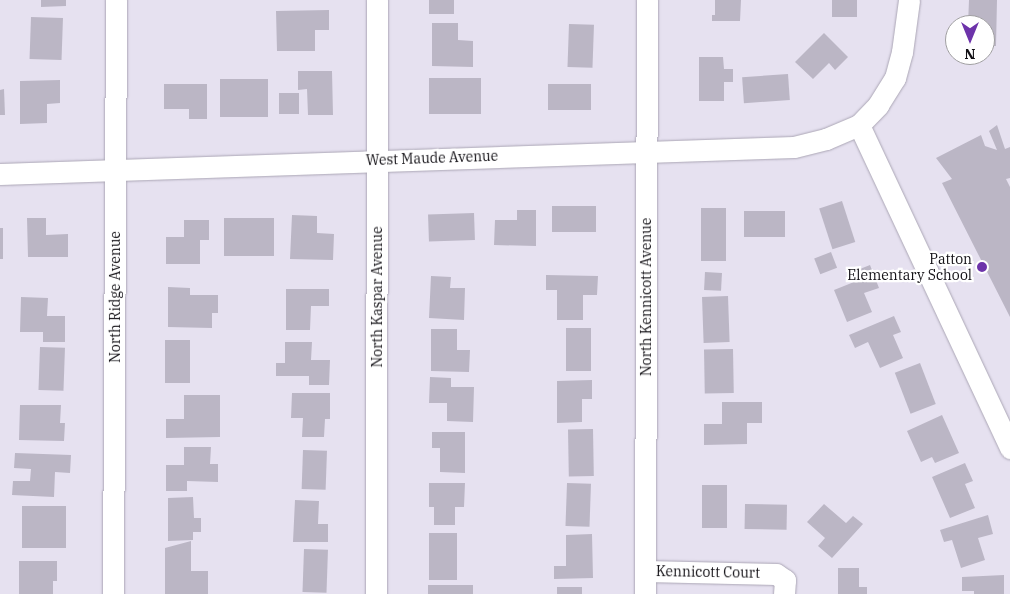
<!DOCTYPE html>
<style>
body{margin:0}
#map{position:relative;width:1010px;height:594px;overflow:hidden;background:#e6e1f0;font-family:"IBM Plex Serif",serif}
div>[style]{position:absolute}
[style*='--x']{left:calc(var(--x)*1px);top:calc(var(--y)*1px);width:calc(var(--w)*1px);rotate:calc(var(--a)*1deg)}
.building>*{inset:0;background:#bbb6c5;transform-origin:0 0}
.roads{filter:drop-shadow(0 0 1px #aba6b5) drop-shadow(0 0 1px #aba6b5)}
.minor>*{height:21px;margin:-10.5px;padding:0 10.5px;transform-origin:10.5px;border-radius:10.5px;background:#fff}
.dots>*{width:14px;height:14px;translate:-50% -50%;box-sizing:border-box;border:2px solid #fff;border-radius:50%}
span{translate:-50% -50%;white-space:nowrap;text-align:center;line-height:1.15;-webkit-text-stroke:4.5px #fff;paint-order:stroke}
.street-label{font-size:14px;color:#121015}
.poi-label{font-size:14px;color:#121015}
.right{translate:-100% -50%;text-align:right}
.north{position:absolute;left:945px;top:15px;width:50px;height:50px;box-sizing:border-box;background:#fff;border:1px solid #a09fa1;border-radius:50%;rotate:180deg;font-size:14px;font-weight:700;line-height:20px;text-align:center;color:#121015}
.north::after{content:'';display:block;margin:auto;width:18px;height:22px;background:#6d33aa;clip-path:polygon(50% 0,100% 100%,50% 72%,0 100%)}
</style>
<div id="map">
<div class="building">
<i style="clip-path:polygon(41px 0,66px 0,66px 6px,41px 7px)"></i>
<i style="left:429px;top:0;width:25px;height:14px"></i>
<i style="clip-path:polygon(715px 0,741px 0,740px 21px,712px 21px,712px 15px,715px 15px)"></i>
<i style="left:832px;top:0;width:25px;height:17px"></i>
<i style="clip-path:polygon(969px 0,997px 0,996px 46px,985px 46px,985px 25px,968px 25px)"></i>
<i style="clip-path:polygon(329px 10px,329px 30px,315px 30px,315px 51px,277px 51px,276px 11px)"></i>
<i style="left:31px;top:17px;width:32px;height:42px;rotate:2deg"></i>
<i style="clip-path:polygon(432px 23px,458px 23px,458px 40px,473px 41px,473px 67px,432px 66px)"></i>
<i style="left:569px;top:24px;width:25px;height:43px;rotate:2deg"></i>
<i style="clip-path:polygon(824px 33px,848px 57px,835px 70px,829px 63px,813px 79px,795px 62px)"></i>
<i style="clip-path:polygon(699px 57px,723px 57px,724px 69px,733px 69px,733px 82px,724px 82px,724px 101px,699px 101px)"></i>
<i style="clip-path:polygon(298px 71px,332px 71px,333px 115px,308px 115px,307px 89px,298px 90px)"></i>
<i style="left:788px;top:74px;width:26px;height:46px;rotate:86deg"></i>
<i style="left:429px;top:78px;width:52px;height:36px"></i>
<i style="left:220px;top:79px;width:48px;height:38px"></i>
<i style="clip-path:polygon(60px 80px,60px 103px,47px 104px,47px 123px,20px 124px,20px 81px)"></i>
<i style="clip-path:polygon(164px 84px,207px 84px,207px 119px,189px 119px,189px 109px,164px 109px)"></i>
<i style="left:548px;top:84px;width:43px;height:26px"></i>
<i style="clip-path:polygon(4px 89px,5px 115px,0 115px,0 90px)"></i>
<i style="left:299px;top:93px;width:21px;height:20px;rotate:90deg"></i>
<i style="clip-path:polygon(997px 125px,1005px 149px,1010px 147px,1010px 178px,1006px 179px,1010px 187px,1010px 317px,942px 183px,952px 179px,936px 158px,981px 135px,985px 146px,997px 150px,989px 131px)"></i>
<i style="left:842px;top:201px;width:43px;height:24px;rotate:72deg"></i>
<i style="left:596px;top:206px;width:26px;height:44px;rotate:90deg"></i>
<i style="left:701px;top:208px;width:25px;height:53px"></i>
<i style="clip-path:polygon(517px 210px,536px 210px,536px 246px,494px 245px,495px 220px,517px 220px)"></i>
<i style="left:785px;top:211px;width:26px;height:41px;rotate:90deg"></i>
<i style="left:474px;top:213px;width:27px;height:46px;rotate:88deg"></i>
<i style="clip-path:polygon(292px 215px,317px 216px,317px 233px,334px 234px,333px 260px,290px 259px)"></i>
<i style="clip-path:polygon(27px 218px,46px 218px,46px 235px,68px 234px,68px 257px,28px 257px)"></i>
<i style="left:224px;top:218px;width:50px;height:38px"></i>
<i style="clip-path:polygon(184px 220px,209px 220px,209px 240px,200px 240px,200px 264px,166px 264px,166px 237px,184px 237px)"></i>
<i style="left:0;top:228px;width:3px;height:31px"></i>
<i style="left:831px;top:252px;width:17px;height:18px;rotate:69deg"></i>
<i style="clip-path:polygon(870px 265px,879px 288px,864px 293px,872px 312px,847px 322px,834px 290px,854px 282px,850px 273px)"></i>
<i style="left:705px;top:272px;width:17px;height:18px;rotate:3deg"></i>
<i style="clip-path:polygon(546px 275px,598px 276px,597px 295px,583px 295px,583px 320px,557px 320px,557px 290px,546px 290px)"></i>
<i style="clip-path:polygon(431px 276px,451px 277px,450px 288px,465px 288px,464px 320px,429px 318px)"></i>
<i style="clip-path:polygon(168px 287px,190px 288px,190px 295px,218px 295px,218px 313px,212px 313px,212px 328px,168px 327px)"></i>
<i style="clip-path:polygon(286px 289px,329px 289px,329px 306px,311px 306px,310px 330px,286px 330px)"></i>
<i style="left:728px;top:296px;width:46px;height:26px;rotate:88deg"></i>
<i style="clip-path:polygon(21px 297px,48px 298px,47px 316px,65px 316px,65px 342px,43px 342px,43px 332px,20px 332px)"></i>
<i style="clip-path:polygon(894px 316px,901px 332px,893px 335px,903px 358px,880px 368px,868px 342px,855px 348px,849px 335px)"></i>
<i style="left:566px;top:328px;width:25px;height:43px"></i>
<i style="clip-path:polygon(431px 329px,457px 329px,457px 350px,470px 350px,469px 372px,431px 371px)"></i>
<i style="left:165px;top:340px;width:25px;height:43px"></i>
<i style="clip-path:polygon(285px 342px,312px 342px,311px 360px,330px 360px,329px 385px,309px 385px,309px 376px,276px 376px,276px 363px,285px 363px)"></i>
<i style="left:40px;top:347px;width:25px;height:43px;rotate:2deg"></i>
<i style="left:733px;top:349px;width:44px;height:29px;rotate:89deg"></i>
<i style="left:920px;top:363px;width:44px;height:27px;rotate:69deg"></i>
<i style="clip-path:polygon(430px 377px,451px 378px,451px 387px,474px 387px,473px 422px,447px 421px,447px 403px,429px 403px)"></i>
<i style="clip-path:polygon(592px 380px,592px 399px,582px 399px,582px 422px,557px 423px,557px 381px)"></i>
<i style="clip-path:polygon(292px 393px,330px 393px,330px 419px,325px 419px,324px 437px,302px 437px,303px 418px,291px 418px)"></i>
<i style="clip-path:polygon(184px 395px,220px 395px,220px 437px,166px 438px,166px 419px,184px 419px)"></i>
<i style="clip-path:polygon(722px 402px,762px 402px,762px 423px,747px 423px,747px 444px,704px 445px,704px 424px,722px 424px)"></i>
<i style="clip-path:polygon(20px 405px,61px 405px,60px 423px,65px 423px,64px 441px,19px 440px)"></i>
<i style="clip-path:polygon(942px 415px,959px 453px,935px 463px,932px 457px,921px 462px,907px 431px)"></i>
<i style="left:593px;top:429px;width:47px;height:25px;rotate:89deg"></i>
<i style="clip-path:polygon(432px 432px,465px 432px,465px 473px,440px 472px,440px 448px,432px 448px)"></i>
<i style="clip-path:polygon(184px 447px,211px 447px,210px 464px,218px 464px,218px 482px,187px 481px,187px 491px,166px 491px,166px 465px,184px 465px)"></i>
<i style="left:303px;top:450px;width:24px;height:39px;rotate:2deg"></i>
<i style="clip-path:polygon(15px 453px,71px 455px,70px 473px,55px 472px,54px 497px,12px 495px,13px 481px,30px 481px,31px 469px,14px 468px)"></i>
<i style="clip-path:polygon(965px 463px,973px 481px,965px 484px,975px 508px,950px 518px,932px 477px)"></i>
<i style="clip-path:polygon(429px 483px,465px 483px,464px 507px,455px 507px,455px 525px,434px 525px,434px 507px,429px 507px)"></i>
<i style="left:567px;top:483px;width:24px;height:43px;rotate:2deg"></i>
<i style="left:702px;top:485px;width:25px;height:43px"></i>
<i style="clip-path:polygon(193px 497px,194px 518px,201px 518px,201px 532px,193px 532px,193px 540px,168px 541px,168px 498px)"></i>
<i style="clip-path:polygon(295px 500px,319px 501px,318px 524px,328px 524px,328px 542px,293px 542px)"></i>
<i style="left:745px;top:504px;width:42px;height:25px;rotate:1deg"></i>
<i style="clip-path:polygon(824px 504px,846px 523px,853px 516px,863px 524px,832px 558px,818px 546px,825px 538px,807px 522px)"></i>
<i style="left:22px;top:506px;width:44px;height:42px"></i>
<i style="clip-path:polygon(988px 515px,993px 534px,978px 538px,985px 560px,961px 568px,952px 540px,944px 542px,940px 530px)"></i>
<i style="left:429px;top:533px;width:28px;height:47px"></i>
<i style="clip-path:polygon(592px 534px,593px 578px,554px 579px,554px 566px,566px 566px,566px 535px)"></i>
<i style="clip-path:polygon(191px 541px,191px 571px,208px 571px,208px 594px,165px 594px,165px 548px)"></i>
<i style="left:304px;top:549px;width:24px;height:43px;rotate:2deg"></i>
<i style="clip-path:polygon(19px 561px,57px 561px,57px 581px,53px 581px,53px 594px,19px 594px)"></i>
<i style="clip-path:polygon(838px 568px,859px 568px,859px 587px,867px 587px,867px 594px,838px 594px)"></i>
<i style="clip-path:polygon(1004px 575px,1004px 594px,974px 594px,974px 591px,962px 591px,962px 577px)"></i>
<i style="left:428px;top:585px;width:45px;height:9px"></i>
<i style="left:557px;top:587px;width:25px;height:7px"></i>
</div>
<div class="roads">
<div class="minor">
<i style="--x:859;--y:125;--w:357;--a:64.9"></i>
<i style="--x:0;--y:174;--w:794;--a:-1.95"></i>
<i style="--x:794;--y:147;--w:33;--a:-14"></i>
<i style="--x:826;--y:139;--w:36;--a:-23"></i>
<i style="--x:859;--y:125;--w:28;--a:-46"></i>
<i style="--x:878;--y:105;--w:32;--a:-58"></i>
<i style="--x:895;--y:78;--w:27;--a:-75"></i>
<i style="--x:902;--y:52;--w:52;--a:-82.3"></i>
<i style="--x:645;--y:571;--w:131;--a:1.3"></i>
<i style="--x:776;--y:574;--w:11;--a:34"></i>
<i style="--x:785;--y:580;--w:14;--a:94"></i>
<i style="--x:113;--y:594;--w:594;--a:-89.71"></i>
<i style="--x:376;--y:594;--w:594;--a:-89.9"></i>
<i style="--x:645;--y:594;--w:594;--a:-89.81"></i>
</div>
</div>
<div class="dots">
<i style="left:982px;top:267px;background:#6d33aa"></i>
</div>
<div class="street-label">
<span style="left:432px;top:158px;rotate:-2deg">West Maude Avenue</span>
<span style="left:115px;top:297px;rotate:-90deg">North Ridge Avenue</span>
<span style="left:377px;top:297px;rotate:-90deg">North Kaspar Avenue</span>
<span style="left:646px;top:297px;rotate:-90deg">North Kennicott Avenue</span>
<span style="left:708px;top:572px;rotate:1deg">Kennicott Court</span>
</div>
<div class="poi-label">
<span class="right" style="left:972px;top:267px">Patton<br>Elementary School</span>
</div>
<div class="north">N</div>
</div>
